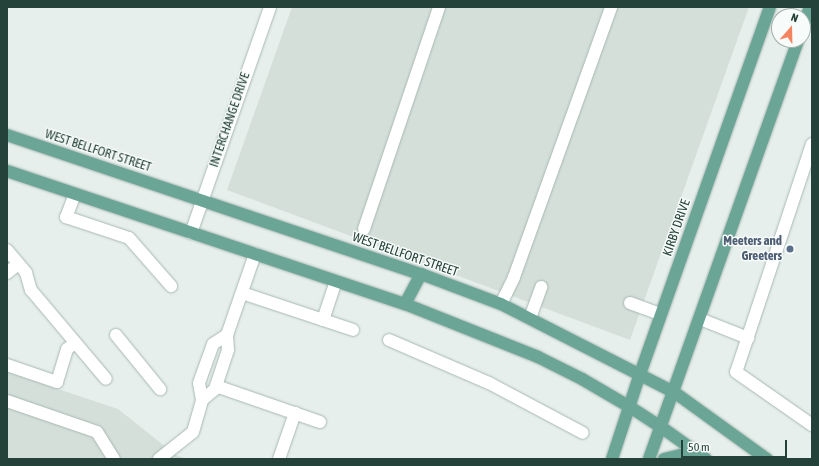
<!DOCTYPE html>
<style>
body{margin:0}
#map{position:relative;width:819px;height:466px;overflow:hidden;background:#e6efeb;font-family:"Asap Condensed",sans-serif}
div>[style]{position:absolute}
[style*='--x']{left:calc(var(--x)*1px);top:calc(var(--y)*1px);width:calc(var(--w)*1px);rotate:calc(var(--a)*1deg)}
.built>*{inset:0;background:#d4dfda}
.roads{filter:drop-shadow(0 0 1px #a8b8b2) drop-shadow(0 0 1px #a8b8b2)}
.minor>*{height:12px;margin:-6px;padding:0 6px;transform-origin:6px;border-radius:6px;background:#fff}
.major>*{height:12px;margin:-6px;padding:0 6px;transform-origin:6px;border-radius:6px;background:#6aa596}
.dots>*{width:11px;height:11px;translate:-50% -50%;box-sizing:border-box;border:2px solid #f7fbf9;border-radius:50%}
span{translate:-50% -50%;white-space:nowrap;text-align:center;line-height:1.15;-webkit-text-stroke:3px #f7fbf9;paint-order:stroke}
.street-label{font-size:13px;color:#24423a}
.service-label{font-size:13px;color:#4e5e75;font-weight:700}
.right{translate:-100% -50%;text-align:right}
.frame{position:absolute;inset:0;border:8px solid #24423a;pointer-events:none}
.north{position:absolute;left:771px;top:8px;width:40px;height:40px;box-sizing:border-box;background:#f7fbf9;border:1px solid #a3b1ad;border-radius:50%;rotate:20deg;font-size:11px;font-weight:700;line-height:16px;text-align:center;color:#24423a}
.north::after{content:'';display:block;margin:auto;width:14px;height:18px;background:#f4845f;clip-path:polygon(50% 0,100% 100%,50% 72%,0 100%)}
.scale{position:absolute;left:681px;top:440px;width:106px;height:18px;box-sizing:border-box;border:2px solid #24423a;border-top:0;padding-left:5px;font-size:12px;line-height:14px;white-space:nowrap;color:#24423a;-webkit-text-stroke:3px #f7fbf9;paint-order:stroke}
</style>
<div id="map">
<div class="built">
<i style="clip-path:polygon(292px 7px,749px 7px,630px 340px,227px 190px)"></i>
<i style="clip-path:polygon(7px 372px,118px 409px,176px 455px,187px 459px,7px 459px)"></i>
</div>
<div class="roads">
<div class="minor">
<i style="--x:812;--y:144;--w:240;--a:108.4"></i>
<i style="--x:736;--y:372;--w:93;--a:34.9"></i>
<i style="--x:75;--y:194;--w:25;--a:111"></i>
<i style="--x:66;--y:217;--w:66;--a:18.4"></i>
<i style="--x:129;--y:238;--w:64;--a:48.8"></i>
<i style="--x:364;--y:229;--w:234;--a:-71.3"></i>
<i style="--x:191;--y:233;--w:239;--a:-70.7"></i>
<i style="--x:7;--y:250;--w:30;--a:50"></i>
<i style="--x:26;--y:273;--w:18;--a:74"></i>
<i style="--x:31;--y:290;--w:116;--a:49.9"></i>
<i style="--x:7;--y:273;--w:14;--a:-39"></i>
<i style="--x:242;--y:293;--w:117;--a:18.4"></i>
<i style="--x:630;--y:303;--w:33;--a:20"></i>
<i style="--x:501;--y:304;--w:30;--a:-64"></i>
<i style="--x:514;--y:277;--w:287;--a:-70.2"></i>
<i style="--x:530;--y:318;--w:33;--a:-70"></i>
<i style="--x:700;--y:319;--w:52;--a:21.6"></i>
<i style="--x:323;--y:320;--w:41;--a:-71.6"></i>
<i style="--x:116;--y:335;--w:70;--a:50.8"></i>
<i style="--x:389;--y:340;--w:109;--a:23.3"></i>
<i style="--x:489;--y:383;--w:106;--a:28"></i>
<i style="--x:7;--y:365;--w:53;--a:18.8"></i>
<i style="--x:57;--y:382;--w:34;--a:-73"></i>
<i style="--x:67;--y:349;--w:10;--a:-37"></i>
<i style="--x:216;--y:386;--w:110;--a:19.1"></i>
<i style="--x:202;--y:400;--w:17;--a:-40"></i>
<i style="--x:215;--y:389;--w:41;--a:-71.6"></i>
<i style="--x:228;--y:350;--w:15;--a:-94"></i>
<i style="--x:227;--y:335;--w:86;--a:-70.9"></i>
<i style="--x:7;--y:401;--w:95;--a:19"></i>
<i style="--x:97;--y:432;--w:32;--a:58"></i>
<i style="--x:159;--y:459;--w:43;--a:-38.5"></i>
<i style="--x:193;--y:432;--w:33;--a:-74"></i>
<i style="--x:202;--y:400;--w:17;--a:-100"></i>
<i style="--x:199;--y:383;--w:41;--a:-70.3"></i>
<i style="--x:213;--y:344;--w:17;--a:-33"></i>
<i style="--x:279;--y:459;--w:49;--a:-70.8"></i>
</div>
<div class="major">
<i style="--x:803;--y:27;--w:21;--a:-71"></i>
<i style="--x:7;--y:135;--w:437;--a:18.6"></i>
<i style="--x:421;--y:274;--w:85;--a:20.6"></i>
<i style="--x:501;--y:304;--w:194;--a:27"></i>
<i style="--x:674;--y:392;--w:115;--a:35.8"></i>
<i style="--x:7;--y:171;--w:420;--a:18.5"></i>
<i style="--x:405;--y:304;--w:143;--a:21.7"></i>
<i style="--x:538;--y:357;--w:49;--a:26.6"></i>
<i style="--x:582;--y:379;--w:56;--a:30.3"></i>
<i style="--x:630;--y:407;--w:37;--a:33"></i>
<i style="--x:661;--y:427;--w:55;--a:35.4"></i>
<i style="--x:405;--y:304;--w:34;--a:-62"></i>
<i style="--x:612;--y:459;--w:89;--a:-71.8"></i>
<i style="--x:640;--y:374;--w:389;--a:-70.5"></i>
<i style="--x:649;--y:459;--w:445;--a:-70.4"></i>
<i style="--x:664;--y:459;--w:17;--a:-13"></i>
<i style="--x:681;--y:455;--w:17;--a:13"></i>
</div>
</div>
<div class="dots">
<i style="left:790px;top:249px;background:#5c6f8a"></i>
</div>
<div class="street-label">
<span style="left:230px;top:120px;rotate:-71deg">INTERCHANGE DRIVE</span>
<span style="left:98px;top:151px;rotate:18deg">WEST BELLFORT STREET</span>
<span style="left:677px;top:228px;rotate:-71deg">KIRBY DRIVE</span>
<span style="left:405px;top:255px;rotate:19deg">WEST BELLFORT STREET</span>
</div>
<div class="service-label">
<span class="right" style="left:782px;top:249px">Meeters and<br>Greeters</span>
</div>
<div class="frame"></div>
<div class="north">N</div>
<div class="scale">50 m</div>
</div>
